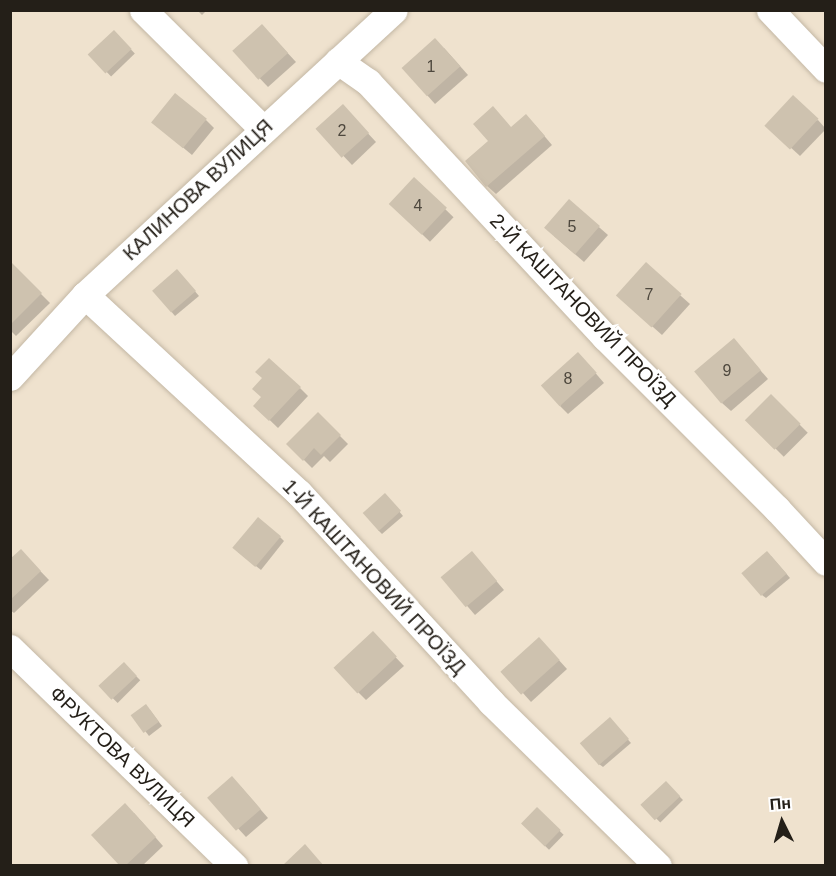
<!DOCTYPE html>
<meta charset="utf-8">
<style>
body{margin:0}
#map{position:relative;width:836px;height:876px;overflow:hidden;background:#efe2ce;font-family:Helvetica,sans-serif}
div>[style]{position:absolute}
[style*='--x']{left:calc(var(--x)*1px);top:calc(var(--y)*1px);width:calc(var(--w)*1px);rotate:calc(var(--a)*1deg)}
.shadow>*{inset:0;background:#0003;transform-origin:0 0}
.building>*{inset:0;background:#cec2af;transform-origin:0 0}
.roads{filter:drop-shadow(0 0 2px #c3b7a4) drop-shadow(0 0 2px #c3b7a4)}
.minor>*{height:27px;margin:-13.5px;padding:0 13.5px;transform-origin:13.5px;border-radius:13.5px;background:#fff}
span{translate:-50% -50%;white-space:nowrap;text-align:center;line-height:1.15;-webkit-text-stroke:6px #fff;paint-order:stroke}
.number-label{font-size:16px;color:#4e483e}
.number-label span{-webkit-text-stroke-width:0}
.street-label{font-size:20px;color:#241f18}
.frame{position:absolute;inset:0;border:12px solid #241f18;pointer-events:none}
.north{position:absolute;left:752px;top:792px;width:60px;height:60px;-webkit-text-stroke:4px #fff;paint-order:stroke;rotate:355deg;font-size:16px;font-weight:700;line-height:24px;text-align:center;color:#241f18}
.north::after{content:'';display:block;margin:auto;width:21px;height:27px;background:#241f18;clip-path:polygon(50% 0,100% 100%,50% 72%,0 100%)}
</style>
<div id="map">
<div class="shadow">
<i style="clip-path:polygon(197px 10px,207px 10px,202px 15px)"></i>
<i style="left:114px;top:32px;width:30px;height:33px;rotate:46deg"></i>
<i style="clip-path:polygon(270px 34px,296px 62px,268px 87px,234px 51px)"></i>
<i style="clip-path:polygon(444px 48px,468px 75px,435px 104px,427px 95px)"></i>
<i style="clip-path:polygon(351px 115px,376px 142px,352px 165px,318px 129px)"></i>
<i style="clip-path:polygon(206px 120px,214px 128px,192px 155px,162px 130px)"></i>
<i style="clip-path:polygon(818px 120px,826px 129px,800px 156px,776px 134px)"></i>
<i style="clip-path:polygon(535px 125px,552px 145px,496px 194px,487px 186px,512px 129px)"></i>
<i style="left:414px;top:179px;width:55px;height:34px;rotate:44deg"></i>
<i style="clip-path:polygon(569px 201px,608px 235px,584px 262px,554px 236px)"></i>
<i style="clip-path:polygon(10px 263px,50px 303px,16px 336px,10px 330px)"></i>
<i style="clip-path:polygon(646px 265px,690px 304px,662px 335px,627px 304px)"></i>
<i style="clip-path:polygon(181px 275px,199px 296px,175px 316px,154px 291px)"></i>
<i style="clip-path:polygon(742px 349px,768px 379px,731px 411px,722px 403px)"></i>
<i style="clip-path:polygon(586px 362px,604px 383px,568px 414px,560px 406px)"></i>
<i style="clip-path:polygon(300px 388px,308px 396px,278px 428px,255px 406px)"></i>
<i style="left:771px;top:396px;width:52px;height:34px;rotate:45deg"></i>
<i style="clip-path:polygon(318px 414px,348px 444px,330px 462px,324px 456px,312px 468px,288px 444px)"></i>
<i style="clip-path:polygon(389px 499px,403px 516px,382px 534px,378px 530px)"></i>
<i style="clip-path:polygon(280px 537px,284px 541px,261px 570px,238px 552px)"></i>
<i style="clip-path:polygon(21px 551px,49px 580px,14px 613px,10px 610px,10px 561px)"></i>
<i style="clip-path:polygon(771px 556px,790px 578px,766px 598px,762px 595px)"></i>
<i style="clip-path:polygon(480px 562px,504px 590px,475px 615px,443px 578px)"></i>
<i style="clip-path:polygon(381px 642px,404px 666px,366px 700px,358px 692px)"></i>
<i style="clip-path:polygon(547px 647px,567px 669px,531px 702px,503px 671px)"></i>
<i style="left:124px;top:664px;width:23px;height:32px;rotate:45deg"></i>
<i style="clip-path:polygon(150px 710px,162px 726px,149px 736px,133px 715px)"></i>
<i style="clip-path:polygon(613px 723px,631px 743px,603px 767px,599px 764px)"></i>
<i style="left:666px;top:783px;width:24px;height:32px;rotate:45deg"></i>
<i style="clip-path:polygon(241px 787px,268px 818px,246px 837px,210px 798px)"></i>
<i style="left:537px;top:809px;width:37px;height:21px;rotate:44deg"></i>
<i style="clip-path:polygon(134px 813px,163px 846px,142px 866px,122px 866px)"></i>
</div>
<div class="building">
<i style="left:262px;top:24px;width:39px;height:40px;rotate:48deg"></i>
<i style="left:114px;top:30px;width:26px;height:36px;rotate:47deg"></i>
<i style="left:435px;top:38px;width:38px;height:45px;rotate:48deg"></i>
<i style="left:175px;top:93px;width:41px;height:38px;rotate:39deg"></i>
<i style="left:793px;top:95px;width:35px;height:42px;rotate:43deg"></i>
<i style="left:343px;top:104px;width:39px;height:37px;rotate:48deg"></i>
<i style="clip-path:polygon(493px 106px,511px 127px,526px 114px,545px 136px,486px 187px,465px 161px,488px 141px,473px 124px)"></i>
<i style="left:414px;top:177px;width:45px;height:37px;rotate:43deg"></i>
<i style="left:569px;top:199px;width:41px;height:38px;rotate:41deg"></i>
<i style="clip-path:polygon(10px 261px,42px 293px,10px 325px)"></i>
<i style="left:646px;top:262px;width:48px;height:45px;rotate:42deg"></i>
<i style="left:177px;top:269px;width:29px;height:33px;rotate:49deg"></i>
<i style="left:734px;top:338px;width:42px;height:52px;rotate:50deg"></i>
<i style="left:578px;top:352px;width:28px;height:50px;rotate:48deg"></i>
<i style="clip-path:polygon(269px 358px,301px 387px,269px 421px,253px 406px,261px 397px,252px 389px,262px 378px,255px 372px)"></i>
<i style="left:771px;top:394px;width:42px;height:37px;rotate:45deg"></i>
<i style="clip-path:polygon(318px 412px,341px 435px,321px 455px,314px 448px,303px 461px,286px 444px)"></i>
<i style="left:385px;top:493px;width:24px;height:30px;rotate:48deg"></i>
<i style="left:258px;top:517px;width:30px;height:40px;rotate:40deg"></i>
<i style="clip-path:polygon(21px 549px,41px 571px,10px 600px,10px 559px)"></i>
<i style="left:472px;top:551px;width:39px;height:41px;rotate:50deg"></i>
<i style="left:767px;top:551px;width:30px;height:34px;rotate:49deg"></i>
<i style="left:373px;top:631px;width:35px;height:54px;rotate:47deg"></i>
<i style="left:539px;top:637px;width:31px;height:52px;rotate:48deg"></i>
<i style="left:124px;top:662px;width:19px;height:35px;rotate:47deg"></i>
<i style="left:146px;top:704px;width:22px;height:19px;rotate:54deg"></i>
<i style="left:610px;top:717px;width:29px;height:40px;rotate:49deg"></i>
<i style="left:232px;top:776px;width:44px;height:33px;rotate:49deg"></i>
<i style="left:666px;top:781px;width:21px;height:35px;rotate:47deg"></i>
<i style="clip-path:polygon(125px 803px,156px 837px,125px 866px,120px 866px,91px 835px)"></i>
<i style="left:537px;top:807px;width:33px;height:23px;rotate:44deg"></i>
<i style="clip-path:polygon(305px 844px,324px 866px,282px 866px)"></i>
</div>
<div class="roads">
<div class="minor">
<i style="--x:143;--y:10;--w:169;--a:44.8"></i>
<i style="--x:770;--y:10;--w:81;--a:46.5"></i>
<i style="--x:338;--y:61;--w:37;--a:35"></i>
<i style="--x:368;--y:82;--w:348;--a:47.1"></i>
<i style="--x:605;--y:337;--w:243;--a:45"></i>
<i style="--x:777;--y:509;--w:72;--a:47.2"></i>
<i style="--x:85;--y:295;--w:292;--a:42.8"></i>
<i style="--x:299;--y:493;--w:284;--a:47.4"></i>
<i style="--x:491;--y:702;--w:234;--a:44.5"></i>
<i style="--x:10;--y:377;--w:111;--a:-47.6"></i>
<i style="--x:85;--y:295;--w:420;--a:-42.7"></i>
<i style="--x:10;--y:648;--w:313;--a:44.2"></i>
</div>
</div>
<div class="number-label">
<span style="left:431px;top:67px">1</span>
<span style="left:342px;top:131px">2</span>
<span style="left:418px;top:206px">4</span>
<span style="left:572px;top:227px">5</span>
<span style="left:649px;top:295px">7</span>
<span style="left:727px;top:371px">9</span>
<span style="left:568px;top:379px">8</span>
</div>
<div class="street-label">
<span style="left:198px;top:190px;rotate:-43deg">КАЛИНОВА ВУЛИЦЯ</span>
<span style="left:583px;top:310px;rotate:46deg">2-Й КАШТАНОВИЙ ПРОЇЗД</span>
<span style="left:374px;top:577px;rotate:47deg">1-Й КАШТАНОВИЙ ПРОЇЗД</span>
<span style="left:122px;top:757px;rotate:44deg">ФРУКТОВА ВУЛИЦЯ</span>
</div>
<div class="frame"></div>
<div class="north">Пн</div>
</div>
